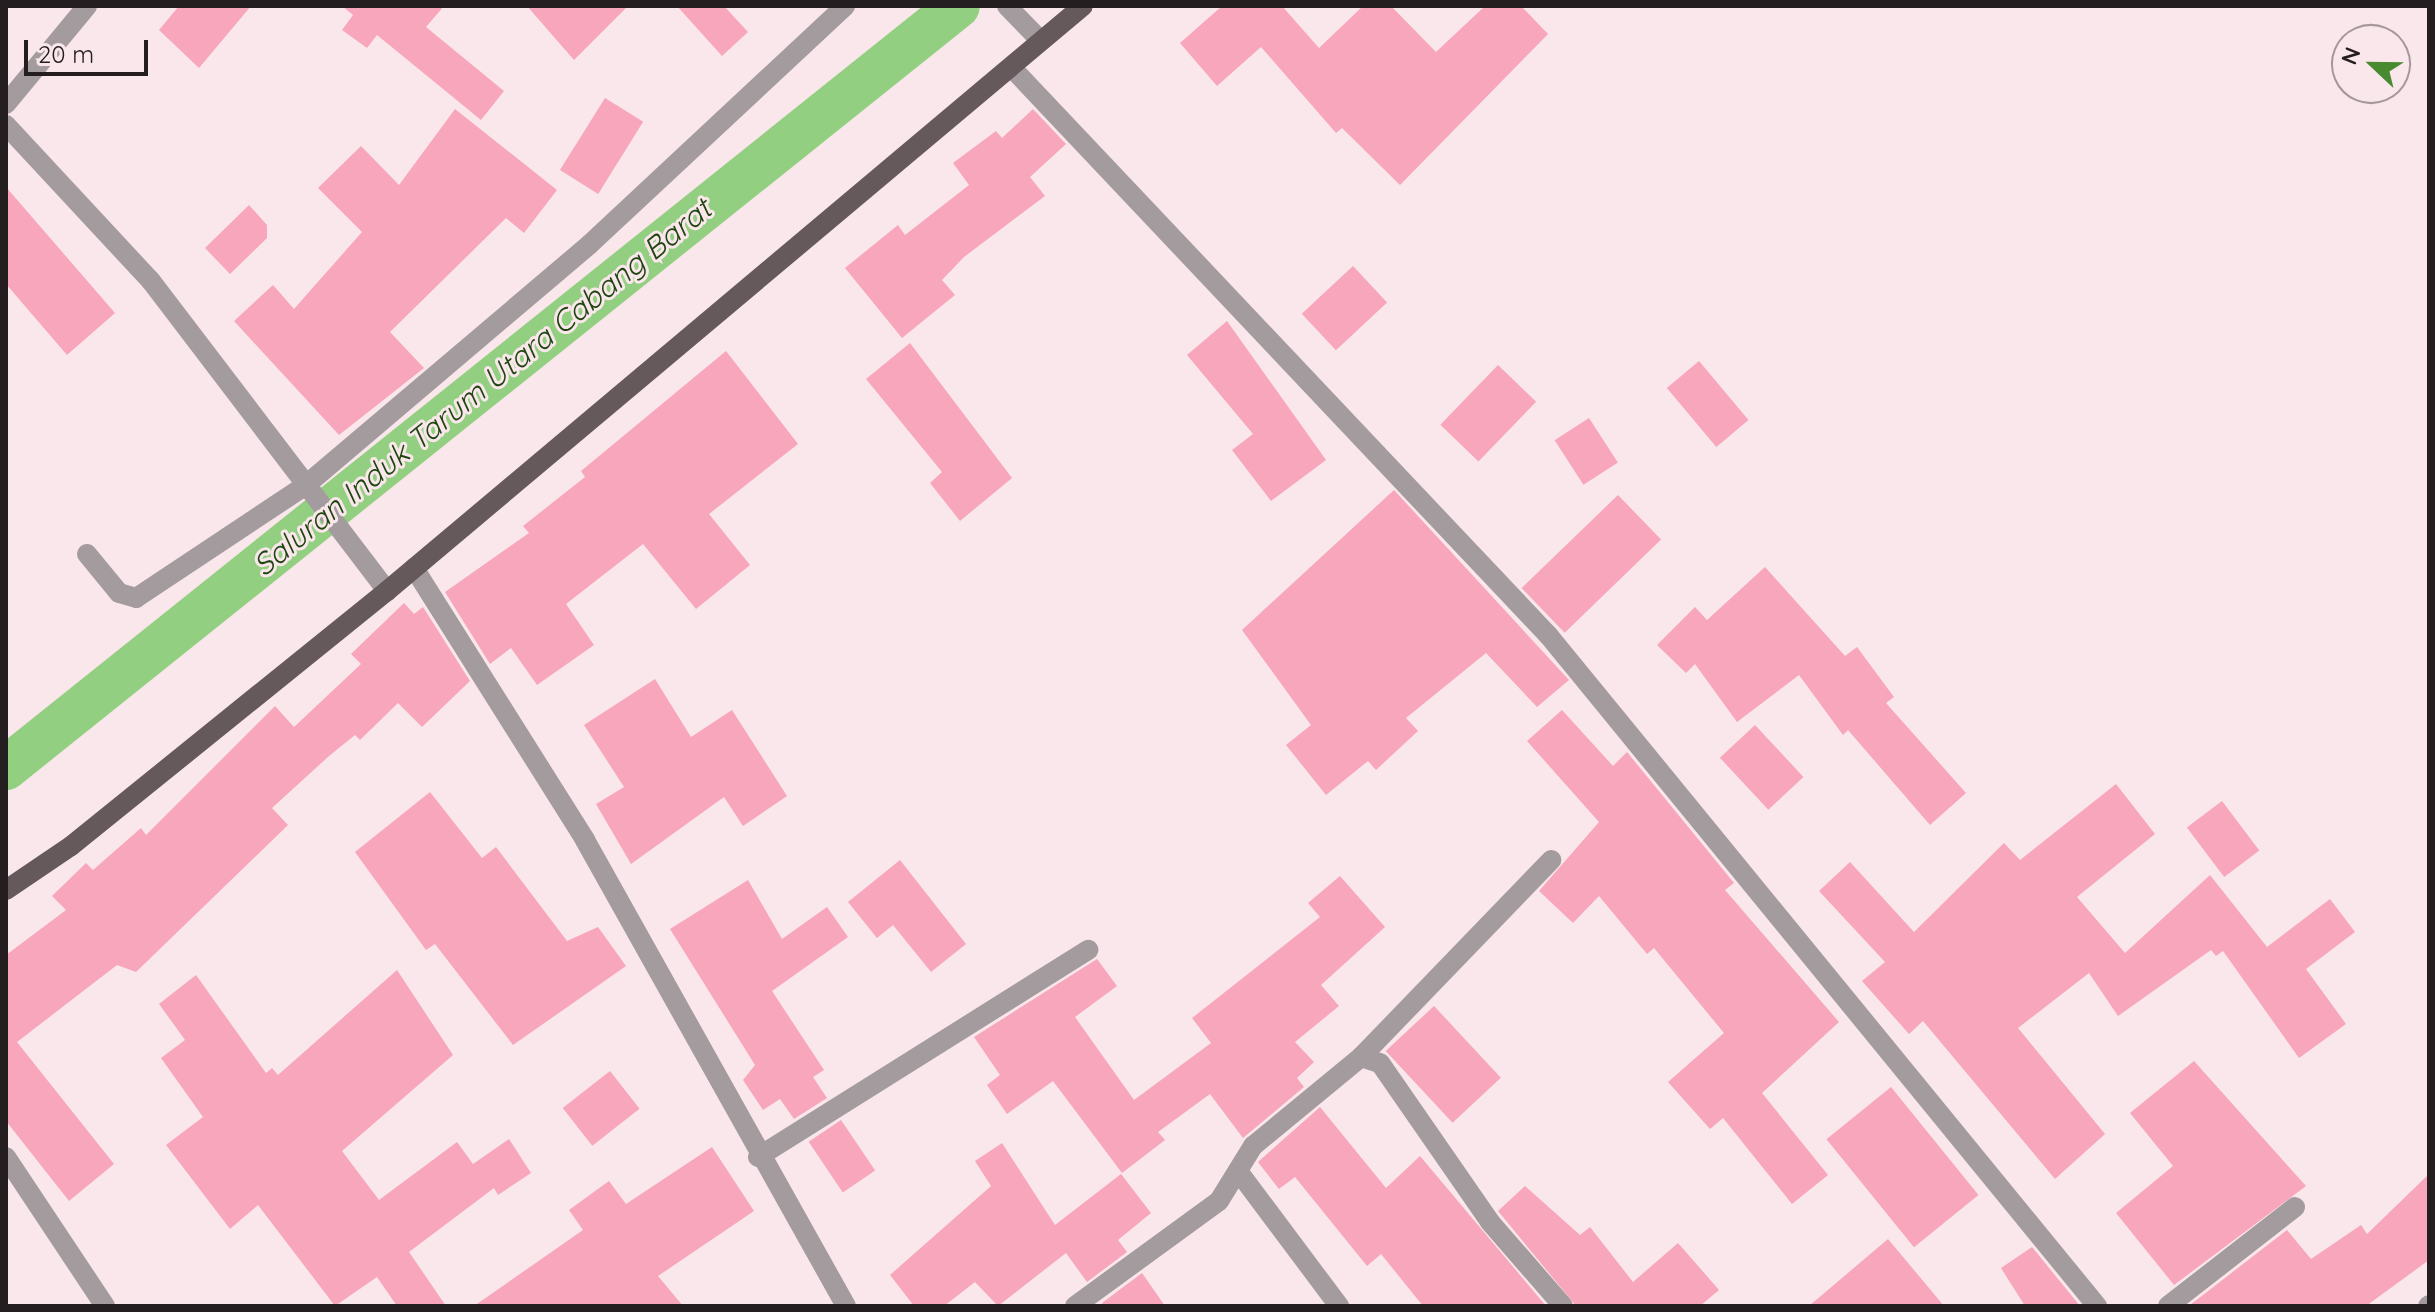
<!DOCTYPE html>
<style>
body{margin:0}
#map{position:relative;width:2435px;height:1312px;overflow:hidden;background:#fae7eb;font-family:Quicksand,sans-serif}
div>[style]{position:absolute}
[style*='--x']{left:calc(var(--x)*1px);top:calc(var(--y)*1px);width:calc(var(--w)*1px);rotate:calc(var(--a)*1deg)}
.canal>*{height:44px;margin:-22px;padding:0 22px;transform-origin:22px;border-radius:22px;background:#93cf81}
.building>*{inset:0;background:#f7a6bb;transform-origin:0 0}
.service>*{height:20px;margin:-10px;padding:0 10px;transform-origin:10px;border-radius:10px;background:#a39b9d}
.minor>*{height:20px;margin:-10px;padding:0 10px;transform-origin:10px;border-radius:10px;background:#a39b9d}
.primary>*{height:20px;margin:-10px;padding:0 10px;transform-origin:10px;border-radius:10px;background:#66595c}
span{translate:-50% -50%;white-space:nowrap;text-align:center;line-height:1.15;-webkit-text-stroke:6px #fae7eb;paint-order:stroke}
.water-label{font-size:30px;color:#1f4611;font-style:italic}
.frame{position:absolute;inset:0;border:8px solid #251e20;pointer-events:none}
.north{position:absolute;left:2331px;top:24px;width:80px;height:80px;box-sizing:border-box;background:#fae7eb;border:2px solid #a5979a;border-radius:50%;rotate:292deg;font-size:22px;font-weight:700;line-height:32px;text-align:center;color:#251e20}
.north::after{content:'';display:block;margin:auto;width:28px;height:36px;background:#478a2f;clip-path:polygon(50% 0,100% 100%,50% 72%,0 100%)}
.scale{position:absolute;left:24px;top:40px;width:124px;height:36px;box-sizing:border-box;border:4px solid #251e20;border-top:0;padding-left:10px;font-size:24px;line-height:28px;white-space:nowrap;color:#251e20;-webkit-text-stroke:6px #fae7eb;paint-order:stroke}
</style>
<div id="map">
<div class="canal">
<i style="--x:6;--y:768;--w:1219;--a:-38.67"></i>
</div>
<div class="building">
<i style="clip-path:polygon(179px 6px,251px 6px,199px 68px,159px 30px)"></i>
<i style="clip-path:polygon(342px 6px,444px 6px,426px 27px,504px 91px,481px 120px,377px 35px,367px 48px,342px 30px,353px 15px)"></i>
<i style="clip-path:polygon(527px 6px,628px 6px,574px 60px)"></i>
<i style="clip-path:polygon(677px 6px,724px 6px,748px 32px,722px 56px)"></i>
<i style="clip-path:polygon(1222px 6px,1282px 6px,1319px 48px,1363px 6px,1391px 6px,1436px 52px,1485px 6px,1521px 6px,1548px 34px,1400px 185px,1342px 128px,1336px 133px,1261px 47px,1217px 86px,1180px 43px)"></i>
<i style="left:605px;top:98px;width:45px;height:85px;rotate:32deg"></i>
<i style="clip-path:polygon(455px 109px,557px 190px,524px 233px,506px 218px,390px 332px,424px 368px,339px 435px,234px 321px,273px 285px,294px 309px,362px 232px,318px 188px,361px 146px,399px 185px)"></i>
<i style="clip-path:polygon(1033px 109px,1066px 144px,1030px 177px,1045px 196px,964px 257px,942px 280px,955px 295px,902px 338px,845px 268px,898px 225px,905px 235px,969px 185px,953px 163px,996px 131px,1002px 138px)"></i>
<i style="clip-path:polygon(6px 187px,115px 313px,67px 355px,6px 284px)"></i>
<i style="clip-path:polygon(249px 205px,267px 225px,267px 238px,230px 274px,205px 248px)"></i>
<i style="left:1353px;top:266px;width:50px;height:70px;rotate:47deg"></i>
<i style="clip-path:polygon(1227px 321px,1326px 460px,1271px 501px,1232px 450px,1253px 434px,1187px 355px)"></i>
<i style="clip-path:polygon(910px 343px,1012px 478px,960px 521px,930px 483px,942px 472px,866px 379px)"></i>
<i style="clip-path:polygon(726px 351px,798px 444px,709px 514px,750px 565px,696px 609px,643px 544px,566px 604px,594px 645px,537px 685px,511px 648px,490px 664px,445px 592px,529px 533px,523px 526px,585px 477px,581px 471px)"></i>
<i style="left:1699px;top:361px;width:77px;height:42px;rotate:50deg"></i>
<i style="left:1498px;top:365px;width:53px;height:83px;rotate:44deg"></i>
<i style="left:1589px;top:418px;width:53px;height:41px;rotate:57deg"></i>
<i style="clip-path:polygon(1394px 490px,1569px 680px,1537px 707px,1486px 653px,1406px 718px,1418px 731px,1376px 770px,1368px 761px,1326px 795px,1286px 745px,1311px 725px,1242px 630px)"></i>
<i style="left:1618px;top:495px;width:62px;height:134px;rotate:46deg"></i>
<i style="clip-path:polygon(1765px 567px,1845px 656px,1857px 647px,1894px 697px,1886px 703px,1966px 793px,1930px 825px,1848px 730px,1843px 735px,1799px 675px,1737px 722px,1695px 664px,1686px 673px,1657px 645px,1695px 607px,1707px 620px)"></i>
<i style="clip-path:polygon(404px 603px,414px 614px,423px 607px,470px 681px,422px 727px,398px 703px,360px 740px,355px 735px,329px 756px,272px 808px,288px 825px,136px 972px,117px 965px,17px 1042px,114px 1164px,69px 1201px,6px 1121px,6px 955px,66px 910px,52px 896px,86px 863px,93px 870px,141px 828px,146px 835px,275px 706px,294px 727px,361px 664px,351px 654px)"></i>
<i style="clip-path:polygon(655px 679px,691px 737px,732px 710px,787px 796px,743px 826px,724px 797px,631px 864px,596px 804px,624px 787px,584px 725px)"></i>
<i style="clip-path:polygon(1562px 710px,1613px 766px,1627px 752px,1734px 883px,1725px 890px,1839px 1022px,1762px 1093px,1828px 1175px,1792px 1204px,1723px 1118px,1710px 1129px,1668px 1082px,1724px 1033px,1654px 948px,1647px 954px,1599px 896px,1573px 923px,1539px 891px,1599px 822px,1527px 741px)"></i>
<i style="left:1755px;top:725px;width:71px;height:48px;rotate:47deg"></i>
<i style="clip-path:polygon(2116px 784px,2155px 834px,2077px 897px,2125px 953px,2210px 875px,2267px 947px,2330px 899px,2355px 932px,2306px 969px,2346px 1024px,2299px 1058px,2223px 951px,2216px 956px,2211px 950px,2118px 1016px,2089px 973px,2018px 1028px,2105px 1134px,2055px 1179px,1923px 1021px,1909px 1034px,1862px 981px,1885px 962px,1819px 891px,1850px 862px,1914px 932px,2004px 843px,2020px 860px)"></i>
<i style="clip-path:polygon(430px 792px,482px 858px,496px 847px,567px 941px,598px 927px,626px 966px,513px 1045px,435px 944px,426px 950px,355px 852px)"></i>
<i style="left:2222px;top:801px;width:62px;height:44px;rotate:53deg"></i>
<i style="clip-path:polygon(900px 860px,966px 944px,931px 972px,893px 925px,877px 938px,848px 902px)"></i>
<i style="clip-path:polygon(1340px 876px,1385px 927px,1321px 985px,1339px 1006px,1295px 1042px,1314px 1062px,1297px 1078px,1304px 1087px,1243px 1138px,1210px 1094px,1158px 1132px,1165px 1140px,1122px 1173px,1053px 1081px,1007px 1114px,987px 1085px,1000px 1075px,974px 1037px,1097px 959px,1117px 986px,1075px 1017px,1134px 1100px,1211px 1043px,1192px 1018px,1320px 917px,1308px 903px)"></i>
<i style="clip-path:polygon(748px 880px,782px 939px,827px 907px,848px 937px,772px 991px,824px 1070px,813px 1077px,827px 1098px,794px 1119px,780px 1099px,763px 1110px,743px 1080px,755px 1065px,670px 929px)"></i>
<i style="clip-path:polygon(397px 970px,453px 1055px,342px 1151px,379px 1200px,457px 1142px,473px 1164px,509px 1139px,531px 1173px,498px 1195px,494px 1188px,409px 1252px,446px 1306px,397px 1306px,377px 1277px,335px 1306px,258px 1205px,230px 1229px,166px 1145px,203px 1117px,161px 1058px,185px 1040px,159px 1004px,196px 975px,266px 1073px,272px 1068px,278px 1075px)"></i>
<i style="left:1434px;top:1006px;width:98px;height:66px;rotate:47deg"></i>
<i style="clip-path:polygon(2194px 1061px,2306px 1186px,2174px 1285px,2116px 1213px,2173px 1166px,2130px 1113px)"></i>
<i style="left:610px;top:1071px;width:48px;height:60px;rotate:52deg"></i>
<i style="left:1891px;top:1087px;width:139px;height:83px;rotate:51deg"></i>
<i style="clip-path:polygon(1320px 1107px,1386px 1188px,1420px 1156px,1546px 1306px,1423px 1306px,1381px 1254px,1367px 1266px,1295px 1177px,1279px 1189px,1258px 1162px)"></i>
<i style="left:841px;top:1120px;width:61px;height:39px;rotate:56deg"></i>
<i style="clip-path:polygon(1002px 1143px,1055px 1225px,1121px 1174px,1151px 1213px,1118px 1240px,1127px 1252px,1087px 1282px,1066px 1253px,998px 1306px,975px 1282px,944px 1306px,914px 1306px,890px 1275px,991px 1186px,975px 1161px)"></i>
<i style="clip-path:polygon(712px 1147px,754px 1211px,658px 1276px,683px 1306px,474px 1306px,583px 1230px,569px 1210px,609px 1181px,626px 1204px)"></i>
<i style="clip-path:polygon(2429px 1174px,2429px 1260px,2366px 1306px,2190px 1305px,2287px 1230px,2311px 1259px,2361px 1225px,2367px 1234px)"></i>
<i style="clip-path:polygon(1525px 1186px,1580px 1235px,1590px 1227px,1633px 1282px,1678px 1243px,1719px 1290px,1700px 1306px,1576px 1306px,1498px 1211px)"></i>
<i style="clip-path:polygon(1888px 1239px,1944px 1306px,1809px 1306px)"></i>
<i style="clip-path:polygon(2032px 1247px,2080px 1306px,2025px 1306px,2001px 1268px)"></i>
<i style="clip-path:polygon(1142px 1273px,1165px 1306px,1104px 1306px,1102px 1303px)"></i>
</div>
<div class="service">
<i style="--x:87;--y:554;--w:50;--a:50.6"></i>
<i style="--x:119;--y:593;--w:18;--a:16"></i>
<i style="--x:136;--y:598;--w:204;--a:-33.6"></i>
</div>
<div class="minor">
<i style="--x:1007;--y:6;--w:47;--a:45.9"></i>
<i style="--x:1013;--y:69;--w:780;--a:46.61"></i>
<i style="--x:1549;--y:636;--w:866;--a:50.72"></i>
<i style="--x:6;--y:104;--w:127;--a:-50.4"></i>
<i style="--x:6;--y:125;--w:213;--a:47.1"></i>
<i style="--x:151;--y:281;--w:390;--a:52.7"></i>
<i style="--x:306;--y:485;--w:372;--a:-40.3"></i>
<i style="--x:590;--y:244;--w:349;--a:-43"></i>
<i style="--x:414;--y:568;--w:321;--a:57.8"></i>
<i style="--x:585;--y:840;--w:534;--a:60.75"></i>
<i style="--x:1361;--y:1057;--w:274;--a:-46"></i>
<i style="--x:6;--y:1157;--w:179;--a:56.4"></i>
<i style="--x:758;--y:1157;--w:390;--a:-32.1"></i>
<i style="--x:1238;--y:1171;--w:169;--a:53.2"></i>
<i style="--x:1075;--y:1306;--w:178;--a:-36.1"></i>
<i style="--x:1219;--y:1201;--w:65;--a:-58.3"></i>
<i style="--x:1253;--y:1146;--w:140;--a:-39.5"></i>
<i style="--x:1361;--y:1057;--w:20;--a:18"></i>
<i style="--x:1380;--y:1063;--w:193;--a:55.3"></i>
<i style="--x:1490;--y:1222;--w:111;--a:49"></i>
<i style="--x:2168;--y:1306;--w:161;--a:-37.9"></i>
<i style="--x:2428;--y:1306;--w:1;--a:-45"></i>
</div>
<div class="primary">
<i style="--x:6;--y:890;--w:78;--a:-34.1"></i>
<i style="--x:71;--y:846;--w:406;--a:-38.9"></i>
<i style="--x:387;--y:591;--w:909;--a:-40.05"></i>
</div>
<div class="water-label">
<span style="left:482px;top:387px;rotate:-39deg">Saluran Induk Tarum Utara Cabang Barat</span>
</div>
<div class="frame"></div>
<div class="north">N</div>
<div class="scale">20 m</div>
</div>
